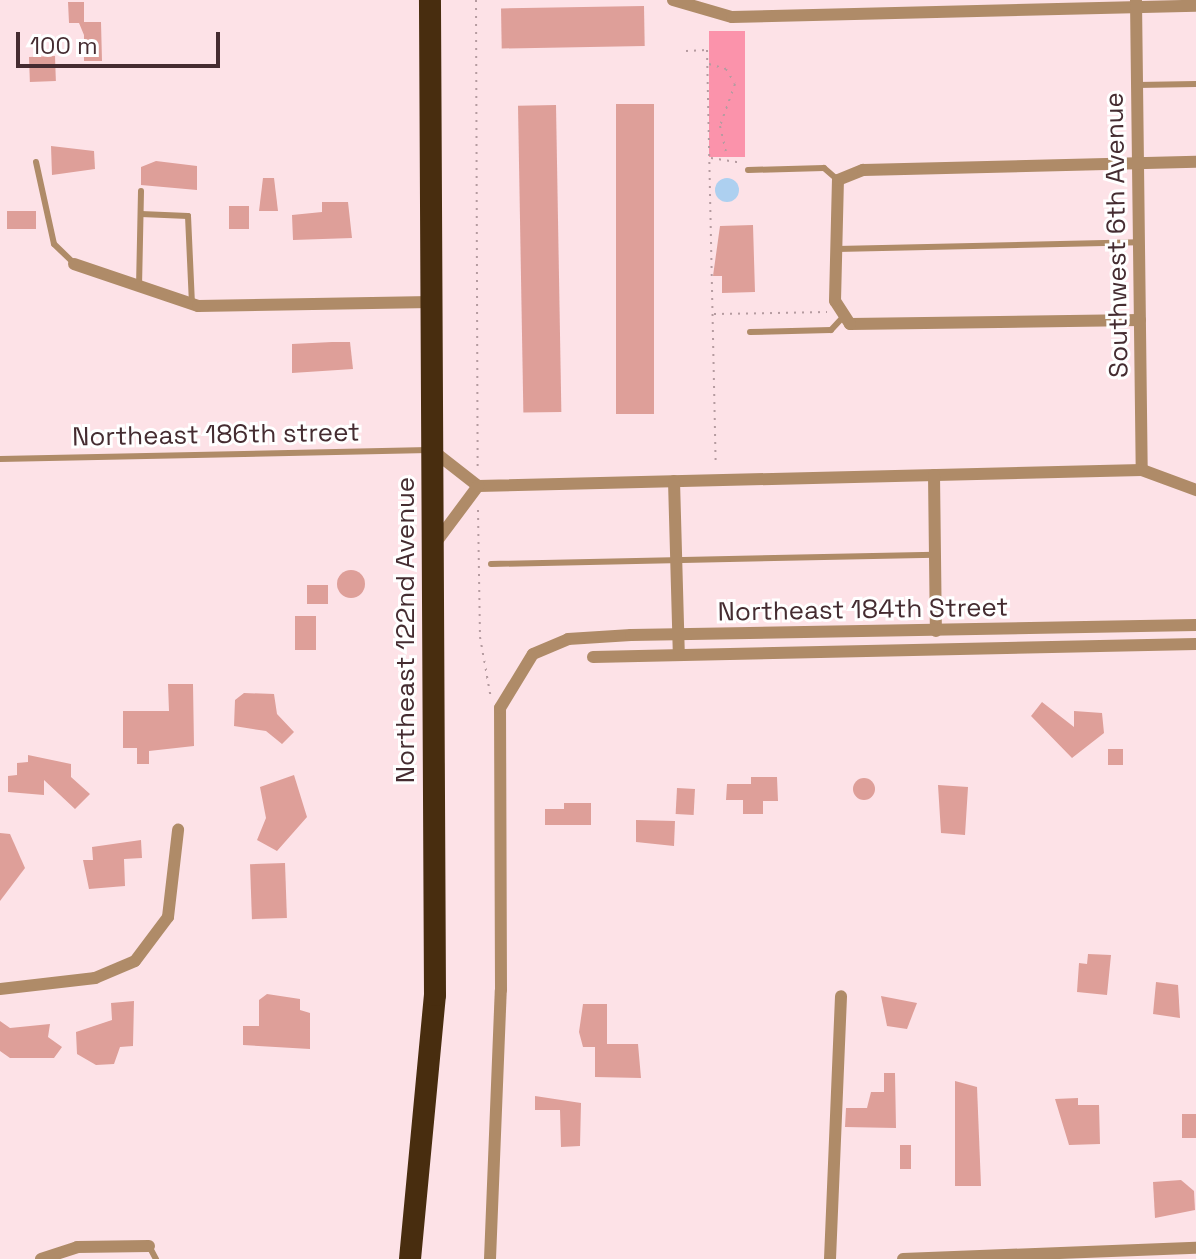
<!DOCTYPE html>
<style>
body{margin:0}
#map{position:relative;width:1196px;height:1259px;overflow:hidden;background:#fde2e7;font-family:"Space Grotesk",sans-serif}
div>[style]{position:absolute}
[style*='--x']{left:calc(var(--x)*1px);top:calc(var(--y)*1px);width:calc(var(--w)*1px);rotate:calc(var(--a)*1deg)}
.green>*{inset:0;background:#fb93ab;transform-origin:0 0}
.water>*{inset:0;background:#add0f0}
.round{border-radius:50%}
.building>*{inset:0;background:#de9f99;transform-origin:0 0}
.path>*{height:2px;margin-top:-1px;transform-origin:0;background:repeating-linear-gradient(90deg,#b59ba0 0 2px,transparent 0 8px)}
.lane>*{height:6px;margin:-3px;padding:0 3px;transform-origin:3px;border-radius:3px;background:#af8b68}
.street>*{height:12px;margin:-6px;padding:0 6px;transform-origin:6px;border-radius:6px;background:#af8b68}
.highway>*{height:22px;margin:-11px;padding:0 11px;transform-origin:11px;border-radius:11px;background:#482d0f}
span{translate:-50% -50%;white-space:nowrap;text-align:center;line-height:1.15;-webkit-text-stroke:6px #fff;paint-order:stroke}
.street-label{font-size:26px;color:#452c31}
.scale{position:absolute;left:16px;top:32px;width:204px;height:36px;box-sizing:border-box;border:4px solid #452c31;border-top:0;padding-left:10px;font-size:24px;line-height:28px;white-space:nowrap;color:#452c31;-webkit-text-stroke:6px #fff;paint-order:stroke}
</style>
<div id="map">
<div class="green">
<i style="left:709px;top:31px;width:36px;height:126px"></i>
</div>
<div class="water">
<i class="round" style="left:715px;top:178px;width:24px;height:24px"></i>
</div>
<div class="building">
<i style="clip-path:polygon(68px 2px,84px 2px,84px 22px,101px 22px,102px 61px,84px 61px,84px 35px,79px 23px,69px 23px)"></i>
<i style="left:644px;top:6px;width:40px;height:143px;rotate:89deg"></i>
<i style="left:55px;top:56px;width:25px;height:26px;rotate:88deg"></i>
<i style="left:616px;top:104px;width:38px;height:310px"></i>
<i style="left:556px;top:105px;width:307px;height:38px;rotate:89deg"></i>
<i style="clip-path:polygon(51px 146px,94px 151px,95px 169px,52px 175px)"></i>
<i style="clip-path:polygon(156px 161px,197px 166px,197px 190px,141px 185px,141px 167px)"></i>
<i style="clip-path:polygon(263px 178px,274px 178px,278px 211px,259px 211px)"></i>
<i style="clip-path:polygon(322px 202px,348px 202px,352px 238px,293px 240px,292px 215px,322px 212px)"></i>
<i style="left:229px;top:206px;width:20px;height:23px"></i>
<i style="left:7px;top:211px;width:29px;height:18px"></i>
<i style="clip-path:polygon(753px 225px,755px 292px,722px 293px,722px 276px,713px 276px,720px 226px)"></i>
<i style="clip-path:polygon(332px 342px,350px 342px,353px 369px,292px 373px,292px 344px)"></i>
<i class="round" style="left:337px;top:570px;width:28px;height:28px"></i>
<i style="left:328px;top:585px;width:19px;height:21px;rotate:90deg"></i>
<i style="left:295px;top:616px;width:21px;height:34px"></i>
<i style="clip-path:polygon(168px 684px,193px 684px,194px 746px,149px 751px,149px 764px,137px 764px,137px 748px,123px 748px,123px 711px,169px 711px)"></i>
<i style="clip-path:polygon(244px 693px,274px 694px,277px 714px,294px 732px,282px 744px,266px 731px,234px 726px,235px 700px)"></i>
<i style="clip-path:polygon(1042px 702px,1074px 727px,1074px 711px,1102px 713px,1104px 733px,1072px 758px,1031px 716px)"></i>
<i style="left:1108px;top:749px;width:15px;height:16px"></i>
<i style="clip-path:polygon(28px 755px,71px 764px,71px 777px,90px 794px,75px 809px,44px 780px,44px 795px,8px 792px,8px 776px,17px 775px,17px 763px,28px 762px)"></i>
<i style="clip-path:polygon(294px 775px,307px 817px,277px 851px,257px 840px,266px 818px,260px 787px)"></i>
<i style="clip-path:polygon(751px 777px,777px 777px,778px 801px,763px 801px,763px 814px,743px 814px,743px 800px,726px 800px,727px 784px,751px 784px)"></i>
<i class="round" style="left:853px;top:778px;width:22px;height:22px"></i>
<i style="clip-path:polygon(938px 785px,968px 787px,965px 835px,941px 833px)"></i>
<i style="left:677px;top:788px;width:18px;height:26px;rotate:3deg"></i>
<i style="clip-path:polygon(564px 803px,591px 803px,591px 825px,545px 825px,545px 809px,564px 809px)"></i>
<i style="clip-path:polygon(636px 820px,675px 821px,674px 846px,636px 842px)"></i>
<i style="clip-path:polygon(0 833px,10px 834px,25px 868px,0 901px)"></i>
<i style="clip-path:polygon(141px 840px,142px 858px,124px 859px,125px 886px,89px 889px,83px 860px,93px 860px,92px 847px)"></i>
<i style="left:285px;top:863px;width:55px;height:35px;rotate:88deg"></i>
<i style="clip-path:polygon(1088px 954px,1111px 955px,1107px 995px,1077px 992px,1079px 963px,1087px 964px)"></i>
<i style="clip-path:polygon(1156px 982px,1178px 985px,1180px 1018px,1153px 1014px)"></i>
<i style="clip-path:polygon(267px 994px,300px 999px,300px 1010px,310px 1013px,310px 1049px,243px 1045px,243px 1026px,259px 1026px,259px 1000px)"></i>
<i style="clip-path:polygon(881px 996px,917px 1003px,907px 1029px,887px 1026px)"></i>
<i style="clip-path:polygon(134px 1001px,133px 1046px,120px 1047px,114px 1064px,96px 1065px,77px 1054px,76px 1032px,112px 1020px,111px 1003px)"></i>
<i style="clip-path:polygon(583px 1004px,607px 1004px,607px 1044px,638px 1044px,641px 1078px,595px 1077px,595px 1047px,583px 1047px,579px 1032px)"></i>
<i style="clip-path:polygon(0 1021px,10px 1028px,50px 1024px,48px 1037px,62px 1047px,54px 1058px,10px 1058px,0 1051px)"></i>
<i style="clip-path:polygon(884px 1073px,895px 1073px,896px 1128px,845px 1127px,846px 1108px,867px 1108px,871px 1092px,884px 1092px)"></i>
<i style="clip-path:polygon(955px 1081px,977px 1087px,981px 1186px,955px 1186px)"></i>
<i style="clip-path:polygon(535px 1096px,581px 1103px,580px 1146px,561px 1147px,560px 1110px,535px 1110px)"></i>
<i style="clip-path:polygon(1078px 1098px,1078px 1105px,1099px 1105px,1100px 1144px,1069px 1145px,1055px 1099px)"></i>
<i style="left:1182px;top:1114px;width:14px;height:24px"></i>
<i style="left:900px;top:1145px;width:11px;height:24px"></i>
<i style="clip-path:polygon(1181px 1180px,1194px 1191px,1195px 1210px,1155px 1218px,1153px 1182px)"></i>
</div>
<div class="path">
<i style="--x:476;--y:0;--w:468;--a:89.8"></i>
<i style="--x:686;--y:51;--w:21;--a:-3"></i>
<i style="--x:707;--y:50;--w:413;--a:88.8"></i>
<i style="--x:709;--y:64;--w:18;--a:16"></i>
<i style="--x:726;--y:69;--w:17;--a:59"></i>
<i style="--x:735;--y:84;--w:45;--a:109.7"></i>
<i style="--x:720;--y:126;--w:31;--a:77"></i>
<i style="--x:711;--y:158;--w:32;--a:9"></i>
<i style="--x:714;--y:314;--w:113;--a:-1"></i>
<i style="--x:478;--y:510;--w:127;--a:89.1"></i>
<i style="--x:480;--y:637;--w:63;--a:79.9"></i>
</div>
<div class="lane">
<i style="--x:1137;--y:85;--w:59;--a:-1"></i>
<i style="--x:36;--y:162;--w:84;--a:77.6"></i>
<i style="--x:54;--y:244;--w:28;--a:44"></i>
<i style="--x:748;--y:170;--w:76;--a:-1.5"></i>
<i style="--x:824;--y:168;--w:18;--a:41"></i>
<i style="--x:141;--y:214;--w:47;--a:2.4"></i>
<i style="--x:188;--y:216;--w:87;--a:87.4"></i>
<i style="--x:837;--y:249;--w:301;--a:-1.3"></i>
<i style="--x:139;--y:287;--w:96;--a:-88.8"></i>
<i style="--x:750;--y:332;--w:81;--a:-1.4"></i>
<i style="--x:831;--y:330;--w:16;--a:-47"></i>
<i style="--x:0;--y:459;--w:429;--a:-1.2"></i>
<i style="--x:491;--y:564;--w:444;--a:-1.2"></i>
<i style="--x:149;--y:1246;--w:15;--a:62"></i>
</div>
<div class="street">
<i style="--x:673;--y:0;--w:61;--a:16.1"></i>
<i style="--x:732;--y:17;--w:464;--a:-1.4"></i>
<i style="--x:1136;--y:1;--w:469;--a:89.3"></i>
<i style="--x:74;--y:264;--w:131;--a:18.7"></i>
<i style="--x:198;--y:306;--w:233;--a:-1"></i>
<i style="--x:1140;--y:320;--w:290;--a:179.2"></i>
<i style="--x:850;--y:324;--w:27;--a:-123"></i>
<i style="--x:835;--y:301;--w:121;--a:-88.6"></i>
<i style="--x:838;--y:180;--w:27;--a:-22"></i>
<i style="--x:863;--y:170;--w:333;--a:-1.4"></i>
<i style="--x:432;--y:450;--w:58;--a:38"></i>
<i style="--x:478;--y:486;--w:664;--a:-1.38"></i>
<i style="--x:1142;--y:470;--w:58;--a:20.3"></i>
<i style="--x:934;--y:475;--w:156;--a:89.3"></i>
<i style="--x:674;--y:481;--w:174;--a:88.4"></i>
<i style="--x:437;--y:541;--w:69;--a:-53.3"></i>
<i style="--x:593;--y:657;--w:603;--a:-1.24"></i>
<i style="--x:0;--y:989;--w:96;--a:-6.6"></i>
<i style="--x:95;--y:978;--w:43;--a:-23"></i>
<i style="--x:135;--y:961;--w:55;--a:-53.1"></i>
<i style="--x:168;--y:917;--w:88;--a:-83.4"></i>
<i style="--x:41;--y:1259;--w:38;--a:-18"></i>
<i style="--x:77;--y:1247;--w:72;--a:-0.8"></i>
<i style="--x:490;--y:1259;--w:269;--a:-87.7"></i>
<i style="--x:501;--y:990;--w:282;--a:-90.2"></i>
<i style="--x:500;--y:708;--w:63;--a:-58.6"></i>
<i style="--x:533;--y:654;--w:38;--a:-23"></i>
<i style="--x:568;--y:639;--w:63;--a:-3.6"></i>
<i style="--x:631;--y:635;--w:565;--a:-1.01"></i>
<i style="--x:830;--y:1259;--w:263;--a:-87.6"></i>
<i style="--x:903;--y:1259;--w:293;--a:-2.2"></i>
</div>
<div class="highway">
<i style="--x:410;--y:1259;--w:265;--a:-84.6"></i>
<i style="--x:435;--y:995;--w:995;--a:-90.29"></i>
</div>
<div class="street-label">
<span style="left:1117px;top:235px;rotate:-91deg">Southwest 6th Avenue</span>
<span style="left:216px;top:435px;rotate:-1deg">Northeast 186th street</span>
<span style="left:863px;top:610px;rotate:-1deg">Northeast 184th Street</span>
<span style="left:406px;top:630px;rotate:-90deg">Northeast 122nd Avenue</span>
</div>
<div class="scale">100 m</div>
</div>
